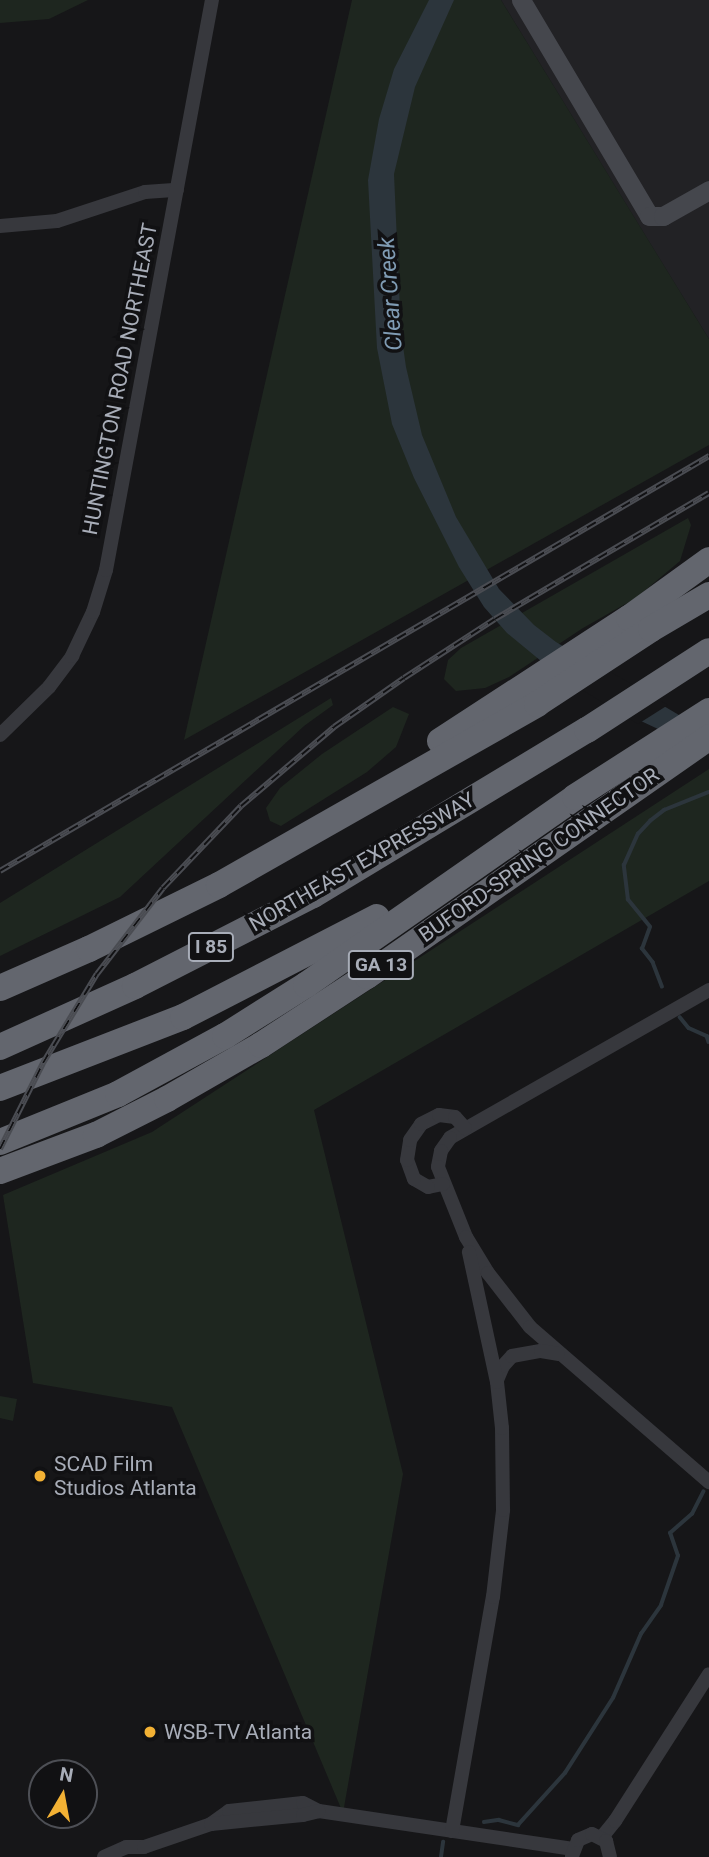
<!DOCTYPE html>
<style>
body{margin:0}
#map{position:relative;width:709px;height:1857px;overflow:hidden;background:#161618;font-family:Roboto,sans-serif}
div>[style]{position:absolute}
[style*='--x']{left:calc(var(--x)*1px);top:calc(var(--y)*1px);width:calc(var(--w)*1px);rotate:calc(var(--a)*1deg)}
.built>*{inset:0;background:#222225}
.green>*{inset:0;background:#1e261f}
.water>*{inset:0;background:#2c353c}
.pier>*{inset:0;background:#161618}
.stream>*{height:3.5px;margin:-1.75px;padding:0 1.75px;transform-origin:1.75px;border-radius:1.75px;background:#2c353c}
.street>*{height:14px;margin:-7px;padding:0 7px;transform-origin:7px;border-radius:7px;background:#37383d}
.secondary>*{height:19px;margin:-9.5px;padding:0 9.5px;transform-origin:9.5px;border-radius:9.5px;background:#45474d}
.highway>*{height:26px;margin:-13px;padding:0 13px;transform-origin:13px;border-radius:13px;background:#63666e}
.rail>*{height:6px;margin-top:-3px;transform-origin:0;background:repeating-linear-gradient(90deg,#111113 0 10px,#4a4c52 0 20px);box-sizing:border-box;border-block:2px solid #4a4c52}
.dots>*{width:19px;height:19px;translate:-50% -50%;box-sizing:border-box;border:4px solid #111113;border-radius:50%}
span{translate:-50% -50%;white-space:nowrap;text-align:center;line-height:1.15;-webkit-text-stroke:7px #111113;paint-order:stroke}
.shield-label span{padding:2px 5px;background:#111113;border:2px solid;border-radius:5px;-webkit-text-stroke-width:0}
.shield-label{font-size:19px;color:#a8adb8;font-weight:700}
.street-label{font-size:21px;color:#a8adb8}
.poi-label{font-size:21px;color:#a8adb8}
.left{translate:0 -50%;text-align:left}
.water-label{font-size:23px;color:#7f9bb3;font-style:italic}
.north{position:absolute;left:28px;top:1759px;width:70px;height:70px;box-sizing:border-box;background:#111113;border:2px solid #4d4f55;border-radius:50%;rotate:10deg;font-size:19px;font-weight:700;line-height:28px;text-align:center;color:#a8adb8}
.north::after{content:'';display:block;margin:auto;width:24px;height:32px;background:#f2b134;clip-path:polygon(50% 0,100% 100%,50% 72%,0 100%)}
</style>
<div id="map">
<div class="built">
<i style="clip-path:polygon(501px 0,709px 0,709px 339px,637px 222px)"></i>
</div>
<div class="green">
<i style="clip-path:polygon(0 0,88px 0,49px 19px,0 23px)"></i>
<i style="clip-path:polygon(352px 0,501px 0,709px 339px,709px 445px,184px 740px)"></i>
<i style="clip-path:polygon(688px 518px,691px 525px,680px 561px,636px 598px,583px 628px,509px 677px,485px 688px,456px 691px,444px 679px,448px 660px,461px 648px)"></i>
<i style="clip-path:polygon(331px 698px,333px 705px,304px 726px,120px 897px,0 956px,0 903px)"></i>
<i style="clip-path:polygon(393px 707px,409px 714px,396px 747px,367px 772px,281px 826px,270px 821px,266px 808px,280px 788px,322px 754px)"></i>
<i style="clip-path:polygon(709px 769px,709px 881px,314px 1110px,403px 1474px,343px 1813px,172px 1407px,33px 1383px,3px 1195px,152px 1132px)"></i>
<i style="clip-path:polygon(0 1396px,17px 1399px,13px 1421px,0 1418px)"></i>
</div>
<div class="water">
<i style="clip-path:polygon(429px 0,454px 0,415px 87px,394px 174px,401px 332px,406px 367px,422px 435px,456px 517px,499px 589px,534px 625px,556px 642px,684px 718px,690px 744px,626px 714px,541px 661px,507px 633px,484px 607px,459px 567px,414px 478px,392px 424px,377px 348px,368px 180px,379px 119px,394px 69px)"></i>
</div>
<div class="pier">
<i style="clip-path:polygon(588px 659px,668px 705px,638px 724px,538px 663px)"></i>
</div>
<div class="stream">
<i style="--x:662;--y:987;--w:26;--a:-111"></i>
<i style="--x:653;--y:963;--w:18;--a:-128"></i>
<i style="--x:642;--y:949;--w:23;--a:-70"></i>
<i style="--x:650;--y:927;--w:35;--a:-129"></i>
<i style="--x:628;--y:900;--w:35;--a:-97"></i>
<i style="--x:624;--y:865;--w:34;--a:-66"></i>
<i style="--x:638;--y:834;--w:18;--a:-47"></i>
<i style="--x:650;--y:821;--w:18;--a:-38"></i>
<i style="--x:664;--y:810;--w:48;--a:-21.8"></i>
<i style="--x:680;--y:1017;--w:14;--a:51"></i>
<i style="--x:689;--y:1028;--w:20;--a:24"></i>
<i style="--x:707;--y:1036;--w:6;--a:72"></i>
<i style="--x:484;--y:1822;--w:15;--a:-8"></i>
<i style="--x:499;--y:1820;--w:20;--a:15"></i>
<i style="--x:518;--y:1825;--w:70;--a:-47.9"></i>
<i style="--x:565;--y:1773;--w:89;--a:-57.4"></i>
<i style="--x:613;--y:1698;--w:70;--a:-66.4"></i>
<i style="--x:641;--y:1634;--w:35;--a:-55"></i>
<i style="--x:661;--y:1605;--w:52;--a:-70.9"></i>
<i style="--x:678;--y:1556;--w:24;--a:-109"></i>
<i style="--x:670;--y:1533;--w:29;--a:-41"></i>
<i style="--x:692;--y:1514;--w:25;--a:-63"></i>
<i style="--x:441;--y:1857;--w:15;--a:-82"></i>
</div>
<div class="street">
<i style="--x:0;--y:226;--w:57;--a:-5"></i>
<i style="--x:57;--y:221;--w:93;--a:-18.2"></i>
<i style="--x:145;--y:192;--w:32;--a:-4"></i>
<i style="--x:0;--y:735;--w:69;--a:-44.4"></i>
<i style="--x:49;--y:687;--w:39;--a:-53"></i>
<i style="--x:72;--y:656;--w:49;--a:-64.5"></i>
<i style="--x:93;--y:612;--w:44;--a:-72.8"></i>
<i style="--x:106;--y:570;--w:580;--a:-79.47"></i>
<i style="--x:709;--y:990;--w:298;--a:150.3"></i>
<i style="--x:450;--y:1138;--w:16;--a:125"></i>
<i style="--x:441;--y:1151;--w:16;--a:101"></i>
<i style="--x:438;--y:1167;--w:75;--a:68.2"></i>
<i style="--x:466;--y:1237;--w:42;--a:58.6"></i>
<i style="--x:488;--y:1273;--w:68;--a:52.1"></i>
<i style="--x:530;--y:1327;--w:237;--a:40.9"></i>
<i style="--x:443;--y:1184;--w:15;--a:169"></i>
<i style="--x:428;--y:1187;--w:16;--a:-150"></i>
<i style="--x:414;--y:1179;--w:20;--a:-110"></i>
<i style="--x:407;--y:1160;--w:20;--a:-81"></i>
<i style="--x:410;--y:1140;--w:19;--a:-55"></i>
<i style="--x:421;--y:1124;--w:20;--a:-27"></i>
<i style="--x:439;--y:1115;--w:16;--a:7"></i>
<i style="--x:455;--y:1117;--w:15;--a:48"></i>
<i style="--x:497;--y:1380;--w:15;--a:-67"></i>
<i style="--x:503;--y:1366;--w:13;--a:-48"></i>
<i style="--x:512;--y:1356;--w:29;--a:-10"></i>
<i style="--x:541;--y:1351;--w:17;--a:10"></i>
<i style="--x:211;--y:1824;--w:22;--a:-36"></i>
<i style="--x:229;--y:1811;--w:74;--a:-6.2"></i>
<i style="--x:303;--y:1803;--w:18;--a:27"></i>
<i style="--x:319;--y:1811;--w:257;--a:8.5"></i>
<i style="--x:452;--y:1831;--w:238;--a:-80.1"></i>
<i style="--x:493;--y:1597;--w:88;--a:-83.4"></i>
<i style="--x:503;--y:1510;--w:82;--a:-90.7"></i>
<i style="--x:502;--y:1428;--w:46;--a:-96.2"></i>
<i style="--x:497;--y:1382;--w:133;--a:-102.2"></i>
<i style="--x:602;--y:1837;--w:21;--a:-51"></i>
<i style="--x:615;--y:1821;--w:174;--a:-57.4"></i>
<i style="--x:572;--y:1856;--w:17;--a:-69"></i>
<i style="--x:578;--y:1840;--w:15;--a:-23"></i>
<i style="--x:592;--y:1834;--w:16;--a:27"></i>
<i style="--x:606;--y:1841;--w:16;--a:76"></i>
<i style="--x:104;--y:1857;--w:24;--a:-24"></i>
<i style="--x:126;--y:1847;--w:18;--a:0"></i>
<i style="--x:144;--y:1847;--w:71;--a:-18.9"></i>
<i style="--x:211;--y:1824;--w:92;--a:-5.6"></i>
<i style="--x:303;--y:1815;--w:16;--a:-14"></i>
</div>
<div class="secondary">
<i style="--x:521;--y:0;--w:251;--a:59.3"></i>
<i style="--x:649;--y:216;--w:14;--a:0"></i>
<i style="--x:663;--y:216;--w:53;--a:-29.5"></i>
</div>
<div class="highway">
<i style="--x:440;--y:741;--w:225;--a:-33.1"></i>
<i style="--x:629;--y:618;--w:99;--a:-35.9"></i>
<i style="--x:0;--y:988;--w:97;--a:-23.7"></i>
<i style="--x:89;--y:949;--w:145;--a:-26.2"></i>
<i style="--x:219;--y:885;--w:366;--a:-29.6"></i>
<i style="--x:537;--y:704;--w:136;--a:-33.3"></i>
<i style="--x:651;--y:629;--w:67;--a:-30.4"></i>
<i style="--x:0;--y:1047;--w:148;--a:-24.3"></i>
<i style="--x:135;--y:986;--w:200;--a:-27.1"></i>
<i style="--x:313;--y:895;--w:320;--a:-31.1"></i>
<i style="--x:587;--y:730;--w:145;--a:-32.9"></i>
<i style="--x:0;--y:1088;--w:196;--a:-21.2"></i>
<i style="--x:183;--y:1017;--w:218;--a:-27.3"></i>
<i style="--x:0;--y:1142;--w:127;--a:-22.1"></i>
<i style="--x:118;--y:1094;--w:122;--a:-28.5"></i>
<i style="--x:225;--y:1036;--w:96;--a:-32.2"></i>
<i style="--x:306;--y:985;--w:328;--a:-34.9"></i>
<i style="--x:575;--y:797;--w:159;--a:-32.7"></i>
<i style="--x:0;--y:1171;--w:103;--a:-20.6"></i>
<i style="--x:96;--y:1135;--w:80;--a:-26.9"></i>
<i style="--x:167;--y:1099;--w:108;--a:-29.9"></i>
<i style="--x:261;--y:1045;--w:126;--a:-33.1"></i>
<i style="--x:367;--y:976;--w:417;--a:-34.9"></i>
</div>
<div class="rail">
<i style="--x:0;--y:871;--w:822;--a:-30.34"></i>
<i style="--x:0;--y:1149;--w:96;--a:-63.4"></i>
<i style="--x:43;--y:1063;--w:104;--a:-58.8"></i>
<i style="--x:97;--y:974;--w:108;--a:-52.5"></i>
<i style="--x:163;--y:888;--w:113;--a:-46.4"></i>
<i style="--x:241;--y:806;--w:122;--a:-40.3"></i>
<i style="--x:334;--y:727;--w:85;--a:-35"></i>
<i style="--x:404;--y:678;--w:108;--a:-33"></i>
<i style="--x:495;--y:619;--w:248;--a:-30.5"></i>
</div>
<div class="dots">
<i style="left:40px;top:1476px;background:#f2b134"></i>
<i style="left:150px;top:1732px;background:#f2b134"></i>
</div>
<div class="shield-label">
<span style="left:211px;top:947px">I 85</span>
<span style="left:381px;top:965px">GA 13</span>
</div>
<div class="street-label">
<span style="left:120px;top:379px;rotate:-79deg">HUNTINGTON ROAD NORTHEAST</span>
<span style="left:539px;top:855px;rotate:-35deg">BUFORD-SPRING CONNECTOR</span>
<span style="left:362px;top:862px;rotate:-30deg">NORTHEAST EXPRESSWAY</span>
</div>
<div class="poi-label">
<span class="left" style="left:54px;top:1476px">SCAD Film<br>Studios Atlanta</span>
<span class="left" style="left:164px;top:1732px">WSB-TV Atlanta</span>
</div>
<div class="water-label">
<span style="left:391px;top:294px;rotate:-94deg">Clear Creek</span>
</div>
<div class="north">N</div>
</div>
